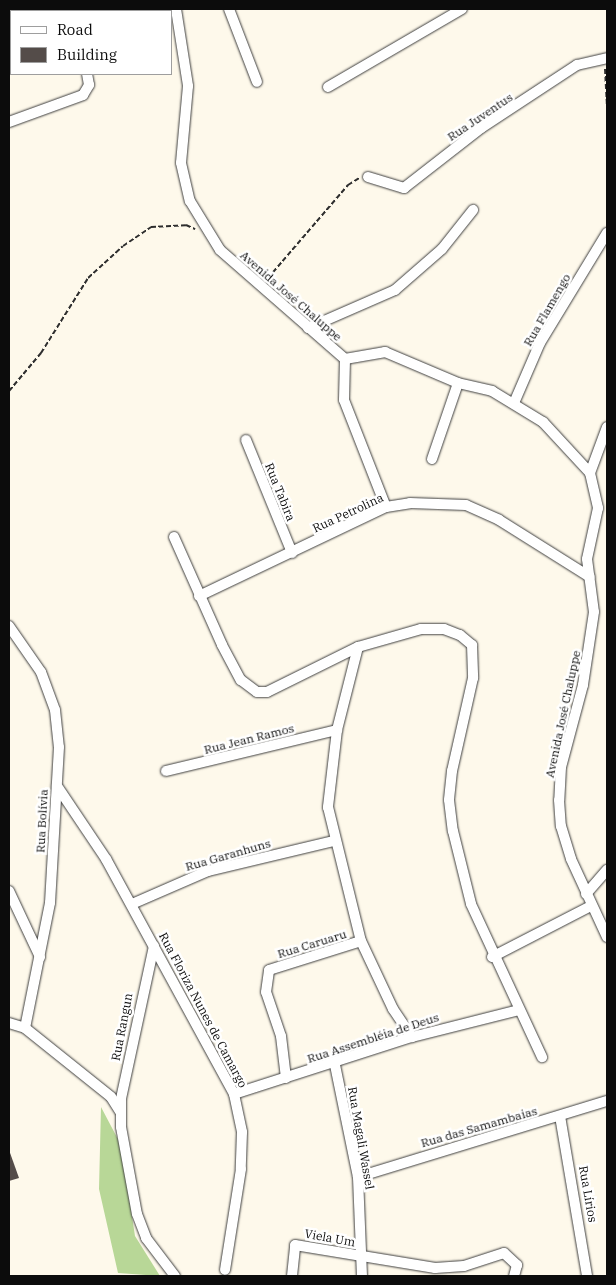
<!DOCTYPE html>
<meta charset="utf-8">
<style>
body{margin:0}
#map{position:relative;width:616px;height:1285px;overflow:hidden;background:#fef9eb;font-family:"IBM Plex Serif",serif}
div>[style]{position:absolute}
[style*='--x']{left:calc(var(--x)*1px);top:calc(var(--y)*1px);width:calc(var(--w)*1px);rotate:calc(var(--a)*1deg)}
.forest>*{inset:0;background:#b8d797}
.building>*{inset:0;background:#544c49}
.path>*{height:2px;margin-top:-1px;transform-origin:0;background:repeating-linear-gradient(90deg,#2e2e2e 0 5px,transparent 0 7.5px)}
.roads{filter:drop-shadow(0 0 1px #3f3f3f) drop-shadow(0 0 1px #3f3f3f)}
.minor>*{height:10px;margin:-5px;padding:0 5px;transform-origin:5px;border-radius:5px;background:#fff}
span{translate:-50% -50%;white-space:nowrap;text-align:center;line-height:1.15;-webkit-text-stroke:5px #fff;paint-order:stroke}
.street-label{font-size:12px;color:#0c0c0c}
.frame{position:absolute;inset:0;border:10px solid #0c0c0c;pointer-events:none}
.legend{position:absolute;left:10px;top:10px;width:162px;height:65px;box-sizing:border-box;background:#fff;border:1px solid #9e9e9e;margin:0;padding:6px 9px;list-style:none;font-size:15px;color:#0c0c0c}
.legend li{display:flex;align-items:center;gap:10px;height:25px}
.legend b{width:25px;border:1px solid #9e9e9e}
</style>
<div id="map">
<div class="forest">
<i style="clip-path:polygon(101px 1107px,121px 1145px,135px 1236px,160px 1276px,118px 1273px,99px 1189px)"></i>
</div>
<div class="building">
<i style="clip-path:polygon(9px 1150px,19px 1178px,9px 1181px)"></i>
</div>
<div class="path">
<i style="--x:605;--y:69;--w:35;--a:87"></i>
<i style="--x:268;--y:278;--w:123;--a:-49.3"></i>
<i style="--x:348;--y:185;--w:13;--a:-32"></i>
<i style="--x:9;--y:391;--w:50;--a:-49.9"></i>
<i style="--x:41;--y:353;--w:89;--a:-57.9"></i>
<i style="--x:88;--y:278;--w:47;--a:-42.4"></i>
<i style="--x:123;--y:246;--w:34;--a:-34"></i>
<i style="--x:151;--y:227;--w:35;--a:-3"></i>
<i style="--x:186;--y:225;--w:10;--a:24"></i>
</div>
<div class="roads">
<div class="minor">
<i style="--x:71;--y:9;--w:2;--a:90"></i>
<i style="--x:176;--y:9;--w:78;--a:81.1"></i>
<i style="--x:188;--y:86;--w:77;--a:95.2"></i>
<i style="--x:181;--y:163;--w:39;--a:77"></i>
<i style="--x:190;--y:201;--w:57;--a:58.5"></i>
<i style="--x:220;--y:250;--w:166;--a:41.1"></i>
<i style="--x:229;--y:9;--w:78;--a:69"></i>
<i style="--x:328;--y:87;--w:155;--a:-30.2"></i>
<i style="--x:9;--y:122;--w:79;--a:-20"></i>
<i style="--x:83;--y:95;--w:12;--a:-59"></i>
<i style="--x:89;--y:85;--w:11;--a:-100"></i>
<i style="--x:368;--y:177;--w:38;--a:17"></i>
<i style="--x:404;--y:188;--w:98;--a:-37.9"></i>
<i style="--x:481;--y:128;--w:115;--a:-33.3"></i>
<i style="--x:577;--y:65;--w:31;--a:-13"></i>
<i style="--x:308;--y:328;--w:95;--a:-23.6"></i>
<i style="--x:395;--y:290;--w:62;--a:-41.1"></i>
<i style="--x:442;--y:249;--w:50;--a:-51.5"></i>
<i style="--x:345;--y:359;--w:41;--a:-9.9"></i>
<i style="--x:385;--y:352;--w:79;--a:23"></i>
<i style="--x:458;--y:383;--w:35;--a:13"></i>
<i style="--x:492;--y:391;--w:60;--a:31.3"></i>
<i style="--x:543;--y:422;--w:69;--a:47.3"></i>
<i style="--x:590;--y:473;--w:36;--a:77"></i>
<i style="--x:598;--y:508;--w:52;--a:102.2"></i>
<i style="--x:587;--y:559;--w:53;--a:82.5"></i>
<i style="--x:594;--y:612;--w:74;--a:98.6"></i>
<i style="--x:583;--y:685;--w:85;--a:105"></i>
<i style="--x:561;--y:767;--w:33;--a:93"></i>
<i style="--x:559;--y:800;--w:26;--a:86"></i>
<i style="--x:561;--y:826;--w:34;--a:73"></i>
<i style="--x:571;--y:859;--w:86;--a:65.2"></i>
<i style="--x:345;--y:359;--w:41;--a:91.4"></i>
<i style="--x:344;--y:400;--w:115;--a:68.6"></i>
<i style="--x:514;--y:403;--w:65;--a:-66.6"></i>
<i style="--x:540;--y:343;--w:129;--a:-58.7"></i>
<i style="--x:246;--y:440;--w:122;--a:67.8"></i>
<i style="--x:432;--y:459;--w:80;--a:-71.1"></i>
<i style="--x:590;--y:473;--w:49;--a:-69.7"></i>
<i style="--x:174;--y:537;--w:118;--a:66"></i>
<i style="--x:222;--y:645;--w:40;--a:62"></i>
<i style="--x:241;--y:680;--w:20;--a:37"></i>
<i style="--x:257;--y:692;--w:10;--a:0"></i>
<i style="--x:267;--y:692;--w:102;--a:-26.3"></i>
<i style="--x:358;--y:647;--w:66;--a:-15.9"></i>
<i style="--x:421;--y:629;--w:23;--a:0"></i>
<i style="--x:444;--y:629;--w:17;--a:21"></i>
<i style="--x:460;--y:635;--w:16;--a:40"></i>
<i style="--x:472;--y:645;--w:33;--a:88"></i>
<i style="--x:473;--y:678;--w:95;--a:102.7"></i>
<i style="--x:452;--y:771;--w:29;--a:96"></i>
<i style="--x:449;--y:800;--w:31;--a:83"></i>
<i style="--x:453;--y:831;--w:75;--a:76.1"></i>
<i style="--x:471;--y:904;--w:169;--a:65.1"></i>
<i style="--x:199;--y:596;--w:207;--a:-25.5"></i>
<i style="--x:386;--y:507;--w:24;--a:-9"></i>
<i style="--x:410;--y:503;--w:56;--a:2"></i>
<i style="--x:466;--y:505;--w:36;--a:24"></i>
<i style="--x:499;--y:520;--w:107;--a:32.1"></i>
<i style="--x:9;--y:626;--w:56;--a:55.2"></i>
<i style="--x:41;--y:672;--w:40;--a:69.8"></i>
<i style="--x:55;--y:710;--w:37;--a:84"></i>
<i style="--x:59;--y:747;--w:156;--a:93.3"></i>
<i style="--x:50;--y:903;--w:127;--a:101.3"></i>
<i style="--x:358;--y:647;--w:86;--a:104.2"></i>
<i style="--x:337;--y:730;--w:78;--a:96.7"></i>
<i style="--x:328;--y:807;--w:138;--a:76.2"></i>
<i style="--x:361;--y:941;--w:75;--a:64.8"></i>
<i style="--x:393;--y:1009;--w:34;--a:56"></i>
<i style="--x:166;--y:771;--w:176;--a:-13.5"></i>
<i style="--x:57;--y:786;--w:88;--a:56.1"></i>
<i style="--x:106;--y:859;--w:268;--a:61.4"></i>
<i style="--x:234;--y:1094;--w:39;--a:78"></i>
<i style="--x:242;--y:1132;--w:37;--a:92"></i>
<i style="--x:241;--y:1169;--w:102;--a:99"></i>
<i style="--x:9;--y:891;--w:73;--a:64.8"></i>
<i style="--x:586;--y:894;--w:32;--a:-49"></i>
<i style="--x:132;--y:904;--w:83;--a:-23.5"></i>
<i style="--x:208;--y:871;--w:130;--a:-13.4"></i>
<i style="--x:154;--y:946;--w:157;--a:102.2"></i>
<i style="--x:121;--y:1099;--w:28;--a:90"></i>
<i style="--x:121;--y:1127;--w:88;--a:79.6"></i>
<i style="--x:137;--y:1214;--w:26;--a:69"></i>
<i style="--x:146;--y:1238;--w:48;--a:52.7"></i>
<i style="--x:492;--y:957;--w:111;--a:-27.3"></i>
<i style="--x:9;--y:1023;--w:17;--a:17"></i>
<i style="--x:25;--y:1028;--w:110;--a:38.7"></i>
<i style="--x:111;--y:1097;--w:19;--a:58"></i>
<i style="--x:335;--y:1065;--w:114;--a:78.4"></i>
<i style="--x:358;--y:1177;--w:99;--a:87.7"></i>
<i style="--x:286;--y:1078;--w:42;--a:-96.8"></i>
<i style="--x:281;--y:1036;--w:46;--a:-108.8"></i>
<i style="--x:266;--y:992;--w:22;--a:-82"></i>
<i style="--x:269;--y:970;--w:96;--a:-17.5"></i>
<i style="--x:234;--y:1094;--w:187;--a:-17.8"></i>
<i style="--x:412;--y:1037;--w:110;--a:-14.2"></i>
<i style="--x:560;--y:1116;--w:162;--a:80.4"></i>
<i style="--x:358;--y:1177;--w:260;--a:-17"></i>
<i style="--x:292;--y:1276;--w:31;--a:-84"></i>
<i style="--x:295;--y:1245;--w:142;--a:9.3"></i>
<i style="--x:435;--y:1268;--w:29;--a:-4"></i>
<i style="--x:464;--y:1266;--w:42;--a:-18"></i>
<i style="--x:504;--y:1253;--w:18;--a:43"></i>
<i style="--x:517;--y:1265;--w:11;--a:105"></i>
</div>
</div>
<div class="street-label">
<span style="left:480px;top:117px;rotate:-34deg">Rua Juventus</span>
<span style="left:291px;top:296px;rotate:41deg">Avenida José Chaluppe</span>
<span style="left:547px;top:310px;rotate:-60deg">Rua Flamengo</span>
<span style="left:280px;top:492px;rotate:68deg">Rua Tabira</span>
<span style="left:348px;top:513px;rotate:-25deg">Rua Petrolina</span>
<span style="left:563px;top:714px;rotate:-78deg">Avenida José Chaluppe</span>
<span style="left:249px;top:739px;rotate:-14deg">Rua Jean Ramos</span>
<span style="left:42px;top:821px;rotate:-87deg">Rua Bolívia</span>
<span style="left:228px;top:855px;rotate:-16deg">Rua Garanhuns</span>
<span style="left:312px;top:944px;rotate:-17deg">Rua Caruaru</span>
<span style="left:203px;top:1010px;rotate:62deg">Rua Floriza Nunes de Camargo</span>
<span style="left:122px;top:1027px;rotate:-79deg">Rua Rangun</span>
<span style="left:373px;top:1038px;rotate:-18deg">Rua Assembléia de Deus</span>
<span style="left:479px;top:1127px;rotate:-16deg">Rua das Samambaias</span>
<span style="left:361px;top:1138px;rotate:80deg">Rua Magali Wassel</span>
<span style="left:588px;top:1194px;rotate:80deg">Rua Lírios</span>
<span style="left:330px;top:1238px;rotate:10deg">Viela Um</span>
</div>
<div class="frame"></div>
<ul class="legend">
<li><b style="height:6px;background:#fff"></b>Road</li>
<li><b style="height:14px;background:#544c49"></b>Building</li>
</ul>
</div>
